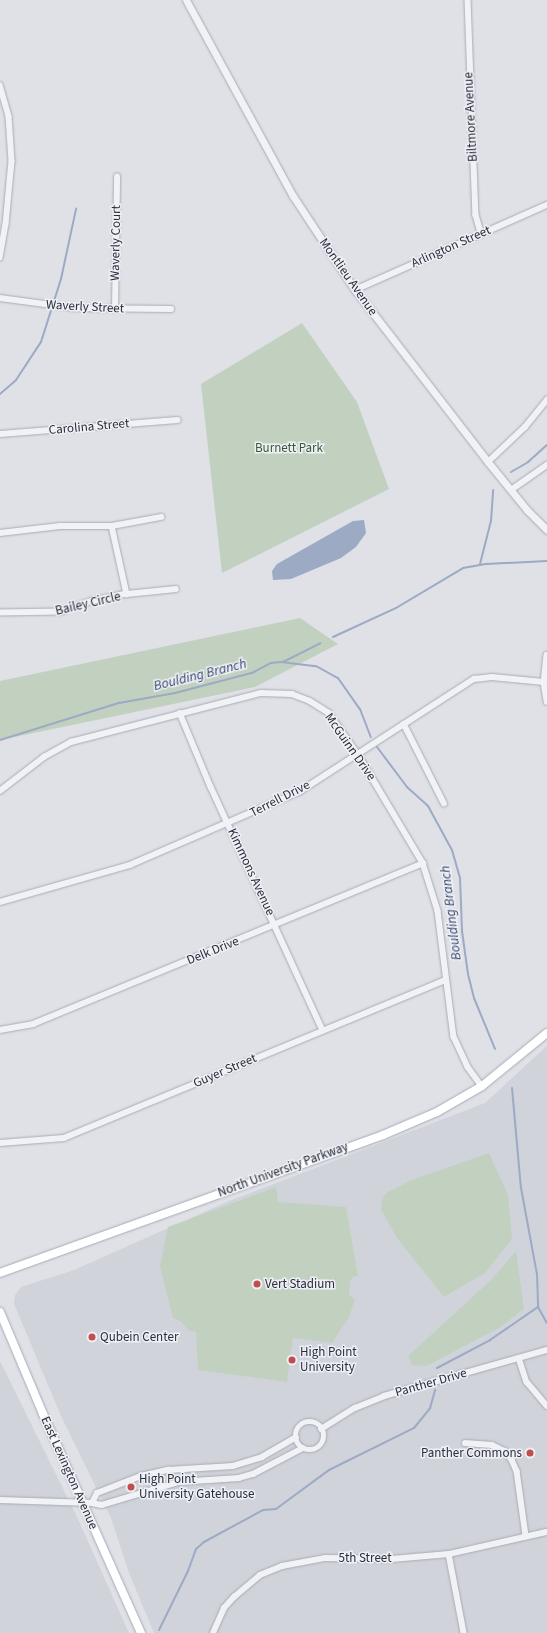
<!DOCTYPE html>
<style>
body{margin:0}
#map{position:relative;width:547px;height:1633px;overflow:hidden;background:#dfe1e7;font-family:"Source Sans 3",sans-serif}
div>[style]{position:absolute}
[style*='--x']{left:calc(var(--x)*1px);top:calc(var(--y)*1px);width:calc(var(--w)*1px);rotate:calc(var(--a)*1deg)}
.built>*{inset:0;background:#d1d3db}
.green>*{inset:0;background:#c2d0c0}
.water>*{inset:0;background:#9caac4}
.stream>*{height:2px;margin:-1px;padding:0 1px;transform-origin:1px;border-radius:1px;background:#9caac4}
.roads{filter:drop-shadow(0 0 1px #a8abb4) drop-shadow(0 0 1px #a8abb4)}
.minor>*{height:5.5px;margin:-2.75px;padding:0 2.75px;transform-origin:2.75px;border-radius:2.75px;background:#f1f2f5}
.minor>.ring{margin:-2.75px;padding:0;box-sizing:content-box;background:none;border:5.5px solid #f1f2f5;border-radius:50%}
.tertiary>*{height:7px;margin:-3.5px;padding:0 3.5px;transform-origin:3.5px;border-radius:3.5px;background:#f1f2f5}
.secondary>*{height:8px;margin:-4px;padding:0 4px;transform-origin:4px;border-radius:4px;background:#fff}
.dots>*{width:11px;height:11px;translate:-50% -50%;box-sizing:border-box;border:2px solid #eef0f5;border-radius:50%}
span{translate:-50% -50%;white-space:nowrap;text-align:center;line-height:1.15;-webkit-text-stroke:3px #eef0f5;paint-order:stroke}
.street-label{font-size:13px;color:#292d3c}
.park-label{font-size:13px;color:#395737}
.poi-label{font-size:13px;color:#292d3c}
.left{translate:0 -50%;text-align:left}
.right{translate:-100% -50%;text-align:right}
.water-label{font-size:14px;color:#37476d;font-style:italic}
</style>
<div id="map">
<div class="built">
<i style="clip-path:polygon(547px 1046px,547px 1633px,154px 1633px,129px 1573px,111px 1518px,61px 1416px,14px 1304px,15px 1295px,21px 1287px,74px 1270px,229px 1201px,485px 1103px)"></i>
<i style="clip-path:polygon(0 1361px,78px 1519px,129px 1633px,0 1633px)"></i>
</div>
<div class="green">
<i style="clip-path:polygon(302px 323px,357px 402px,389px 489px,222px 573px,201px 384px)"></i>
<i style="clip-path:polygon(300px 618px,338px 644px,255px 687px,0 740px,0 681px)"></i>
<i style="clip-path:polygon(489px 1153px,508px 1195px,512px 1239px,485px 1273px,444px 1297px,397px 1238px,381px 1209px,382px 1200px,386px 1193px,412px 1180px)"></i>
<i style="clip-path:polygon(276px 1187px,278px 1202px,346px 1207px,358px 1276px,354px 1276px,350px 1281px,349px 1295px,355px 1299px,349px 1317px,332px 1343px,293px 1338px,287px 1382px,198px 1370px,196px 1332px,188px 1330px,182px 1322px,173px 1318px,160px 1266px,168px 1227px)"></i>
<i style="clip-path:polygon(516px 1251px,524px 1309px,499px 1328px,426px 1366px,412px 1365px,408px 1356px,491px 1280px)"></i>
</div>
<div class="water">
<i style="clip-path:polygon(364px 520px,366px 533px,356px 547px,341px 558px,291px 579px,273px 580px,272px 571px,277px 564px,353px 521px)"></i>
</div>
<div class="stream">
<i style="--x:0;--y:394;--w:21;--a:-41"></i>
<i style="--x:16;--y:380;--w:45;--a:-56.7"></i>
<i style="--x:41;--y:342;--w:66;--a:-72.4"></i>
<i style="--x:61;--y:279;--w:72;--a:-77.9"></i>
<i style="--x:511;--y:472;--w:20;--a:-30"></i>
<i style="--x:528;--y:462;--w:25;--a:-42"></i>
<i style="--x:480;--y:564;--w:44;--a:-75.7"></i>
<i style="--x:491;--y:521;--w:31;--a:-86"></i>
<i style="--x:333;--y:637;--w:69;--a:-24.7"></i>
<i style="--x:396;--y:608;--w:78;--a:-30.8"></i>
<i style="--x:463;--y:568;--w:23;--a:-10"></i>
<i style="--x:486;--y:564;--w:61;--a:-2.8"></i>
<i style="--x:283;--y:662;--w:42;--a:-26.6"></i>
<i style="--x:0;--y:740;--w:125;--a:-17.3"></i>
<i style="--x:119;--y:703;--w:57;--a:-10.1"></i>
<i style="--x:175;--y:693;--w:80;--a:-14.6"></i>
<i style="--x:252;--y:673;--w:21;--a:-28"></i>
<i style="--x:271;--y:663;--w:10;--a:-6"></i>
<i style="--x:281;--y:662;--w:35;--a:7"></i>
<i style="--x:316;--y:666;--w:25;--a:29"></i>
<i style="--x:338;--y:678;--w:38;--a:55"></i>
<i style="--x:360;--y:709;--w:30;--a:69"></i>
<i style="--x:377;--y:747;--w:50;--a:53.1"></i>
<i style="--x:407;--y:787;--w:28;--a:42"></i>
<i style="--x:428;--y:806;--w:50;--a:61.4"></i>
<i style="--x:452;--y:850;--w:29;--a:74"></i>
<i style="--x:460;--y:878;--w:53;--a:87.8"></i>
<i style="--x:462;--y:931;--w:43;--a:82.1"></i>
<i style="--x:468;--y:974;--w:25;--a:76"></i>
<i style="--x:474;--y:998;--w:55;--a:67.6"></i>
<i style="--x:512;--y:1088;--w:100;--a:84.9"></i>
<i style="--x:521;--y:1188;--w:87;--a:79.5"></i>
<i style="--x:537;--y:1274;--w:33;--a:88"></i>
<i style="--x:538;--y:1307;--w:18;--a:61"></i>
<i style="--x:437;--y:1368;--w:60;--a:-27.8"></i>
<i style="--x:490;--y:1340;--w:58;--a:-34.5"></i>
<i style="--x:159;--y:1630;--w:66;--a:-63.8"></i>
<i style="--x:188;--y:1571;--w:23;--a:-70"></i>
<i style="--x:196;--y:1549;--w:11;--a:-41"></i>
<i style="--x:204;--y:1542;--w:67;--a:-28.5"></i>
<i style="--x:263;--y:1510;--w:13;--a:-4"></i>
<i style="--x:276;--y:1509;--w:66;--a:-36.3"></i>
<i style="--x:329;--y:1470;--w:95;--a:-26.3"></i>
<i style="--x:414;--y:1428;--w:26;--a:-51"></i>
<i style="--x:430;--y:1408;--w:19;--a:-74"></i>
</div>
<div class="roads">
<div class="minor">
<i style="--x:468;--y:0;--w:215;--a:87.9"></i>
<i style="--x:476;--y:215;--w:19;--a:74"></i>
<i style="--x:0;--y:85;--w:33;--a:74"></i>
<i style="--x:9;--y:117;--w:44;--a:86.1"></i>
<i style="--x:12;--y:161;--w:63;--a:95.4"></i>
<i style="--x:6;--y:224;--w:34;--a:100"></i>
<i style="--x:355;--y:290;--w:210;--a:-23.9"></i>
<i style="--x:0;--y:298;--w:76;--a:7.6"></i>
<i style="--x:75;--y:308;--w:96;--a:0.6"></i>
<i style="--x:115;--y:309;--w:132;--a:-89.1"></i>
<i style="--x:0;--y:434;--w:178;--a:-4.5"></i>
<i style="--x:488;--y:462;--w:51;--a:-43.4"></i>
<i style="--x:525;--y:427;--w:35;--a:-51"></i>
<i style="--x:511;--y:490;--w:44;--a:-34.8"></i>
<i style="--x:112;--y:526;--w:50;--a:-10.4"></i>
<i style="--x:0;--y:533;--w:60;--a:-6.7"></i>
<i style="--x:60;--y:526;--w:52;--a:0"></i>
<i style="--x:112;--y:526;--w:70;--a:77.6"></i>
<i style="--x:127;--y:594;--w:35;--a:168"></i>
<i style="--x:93;--y:601;--w:34;--a:161"></i>
<i style="--x:61;--y:612;--w:61;--a:179.1"></i>
<i style="--x:127;--y:594;--w:49;--a:-5.8"></i>
<i style="--x:547;--y:655;--w:27;--a:96"></i>
<i style="--x:544;--y:682;--w:20;--a:81"></i>
<i style="--x:180;--y:713;--w:80;--a:67.3"></i>
<i style="--x:211;--y:787;--w:268;--a:65.3"></i>
<i style="--x:404;--y:724;--w:89;--a:63.1"></i>
<i style="--x:0;--y:791;--w:56;--a:-37.7"></i>
<i style="--x:44;--y:757;--w:31;--a:-29"></i>
<i style="--x:71;--y:742;--w:196;--a:-14.5"></i>
<i style="--x:261;--y:693;--w:31;--a:2"></i>
<i style="--x:292;--y:694;--w:19;--a:21"></i>
<i style="--x:310;--y:701;--w:22;--a:32"></i>
<i style="--x:329;--y:713;--w:50;--a:54.7"></i>
<i style="--x:358;--y:754;--w:127;--a:59.2"></i>
<i style="--x:423;--y:863;--w:50;--a:72.6"></i>
<i style="--x:438;--y:911;--w:127;--a:82.8"></i>
<i style="--x:454;--y:1037;--w:33;--a:65"></i>
<i style="--x:468;--y:1067;--w:24;--a:54"></i>
<i style="--x:0;--y:902;--w:135;--a:-15.9"></i>
<i style="--x:130;--y:865;--w:184;--a:-23.4"></i>
<i style="--x:299;--y:792;--w:208;--a:-32.9"></i>
<i style="--x:474;--y:679;--w:18;--a:-6"></i>
<i style="--x:492;--y:677;--w:52;--a:5.5"></i>
<i style="--x:0;--y:1030;--w:34;--a:-10"></i>
<i style="--x:33;--y:1024;--w:422;--a:-22.4"></i>
<i style="--x:0;--y:1143;--w:64;--a:-4.5"></i>
<i style="--x:64;--y:1138;--w:413;--a:-22.5"></i>
<i style="--x:519;--y:1358;--w:25;--a:72"></i>
<i style="--x:527;--y:1382;--w:31;--a:50"></i>
<i class="ring" style="left:296px;top:1422px;width:22.5px;height:22.5px"></i>
<i style="--x:321;--y:1429;--w:40;--a:-32"></i>
<i style="--x:355;--y:1408;--w:31;--a:-22"></i>
<i style="--x:384;--y:1396;--w:169;--a:-15.8"></i>
<i style="--x:465;--y:1443;--w:27;--a:4"></i>
<i style="--x:492;--y:1445;--w:14;--a:25"></i>
<i style="--x:505;--y:1451;--w:11;--a:52"></i>
<i style="--x:512;--y:1460;--w:12;--a:66"></i>
<i style="--x:517;--y:1471;--w:66;--a:82.1"></i>
<i style="--x:0;--y:1500;--w:92;--a:1.9"></i>
<i style="--x:92;--y:1503;--w:10;--a:11"></i>
<i style="--x:102;--y:1505;--w:79;--a:-16.8"></i>
<i style="--x:178;--y:1482;--w:61;--a:-3.8"></i>
<i style="--x:239;--y:1478;--w:15;--a:-16"></i>
<i style="--x:253;--y:1474;--w:56;--a:-27.5"></i>
<i style="--x:92;--y:1503;--w:11;--a:-63"></i>
<i style="--x:97;--y:1493;--w:47;--a:-21.1"></i>
<i style="--x:141;--y:1476;--w:28;--a:-13"></i>
<i style="--x:168;--y:1470;--w:65;--a:-3.5"></i>
<i style="--x:233;--y:1466;--w:30;--a:-17"></i>
<i style="--x:262;--y:1457;--w:39;--a:-30"></i>
<i style="--x:449;--y:1554;--w:80;--a:79.2"></i>
<i style="--x:213;--y:1633;--w:27;--a:-66"></i>
<i style="--x:224;--y:1608;--w:15;--a:-48"></i>
<i style="--x:234;--y:1597;--w:34;--a:-40"></i>
<i style="--x:260;--y:1575;--w:24;--a:-22"></i>
<i style="--x:282;--y:1566;--w:44;--a:-10.5"></i>
<i style="--x:325;--y:1558;--w:67;--a:0.9"></i>
<i style="--x:392;--y:1559;--w:57;--a:-5"></i>
<i style="--x:449;--y:1554;--w:100;--a:-12.7"></i>
</div>
<div class="tertiary">
<i style="--x:186;--y:0;--w:223;--a:61.4"></i>
<i style="--x:293;--y:196;--w:113;--a:56.6"></i>
<i style="--x:355;--y:290;--w:217;--a:52.3"></i>
<i style="--x:488;--y:462;--w:62;--a:50.9"></i>
<i style="--x:527;--y:510;--w:28;--a:45"></i>
</div>
<div class="secondary">
<i style="--x:0;--y:1273;--w:407;--a:-19.8"></i>
<i style="--x:383;--y:1135;--w:59;--a:-23.1"></i>
<i style="--x:437;--y:1112;--w:52;--a:-30"></i>
<i style="--x:482;--y:1086;--w:84;--a:-39.2"></i>
<i style="--x:0;--y:1312;--w:111;--a:67.1"></i>
<i style="--x:43;--y:1414;--w:240;--a:65.9"></i>
</div>
</div>
<div class="dots">
<i style="left:257px;top:1284px;background:#c24d4d"></i>
<i style="left:92px;top:1337px;background:#c24d4d"></i>
<i style="left:292px;top:1360px;background:#c24d4d"></i>
<i style="left:530px;top:1453px;background:#c24d4d"></i>
<i style="left:131px;top:1487px;background:#c24d4d"></i>
</div>
<div class="street-label">
<span style="left:471px;top:117px;rotate:-93deg">Biltmore Avenue</span>
<span style="left:116px;top:243px;rotate:-89deg">Waverly Court</span>
<span style="left:451px;top:247px;rotate:-24deg">Arlington Street</span>
<span style="left:348px;top:277px;rotate:55deg">Montlieu Avenue</span>
<span style="left:85px;top:307px;rotate:3deg">Waverly Street</span>
<span style="left:89px;top:427px;rotate:-5deg">Carolina Street</span>
<span style="left:88px;top:604px;rotate:-13deg">Bailey Circle</span>
<span style="left:350px;top:747px;rotate:55deg">McGuinn Drive</span>
<span style="left:280px;top:799px;rotate:-27deg">Terrell Drive</span>
<span style="left:251px;top:872px;rotate:65deg">Kimmons Avenue</span>
<span style="left:213px;top:951px;rotate:-22deg">Delk Drive</span>
<span style="left:225px;top:1071px;rotate:-23deg">Guyer Street</span>
<span style="left:283px;top:1170px;rotate:-20deg">North University Parkway</span>
<span style="left:431px;top:1383px;rotate:-16deg">Panther Drive</span>
<span style="left:69px;top:1473px;rotate:66deg">East Lexington Avenue</span>
<span style="left:365px;top:1558px">5th Street</span>
</div>
<div class="park-label">
<span style="left:289px;top:448px">Burnett Park</span>
</div>
<div class="poi-label">
<span class="left" style="left:265px;top:1284px">Vert Stadium</span>
<span class="left" style="left:100px;top:1337px">Qubein Center</span>
<span class="left" style="left:300px;top:1360px">High Point<br>University</span>
<span class="right" style="left:522px;top:1453px">Panther Commons</span>
<span class="left" style="left:139px;top:1487px">High Point<br>University Gatehouse</span>
</div>
<div class="water-label">
<span style="left:200px;top:675px;rotate:-14deg">Boulding Branch</span>
<span style="left:451px;top:913px;rotate:-97deg">Boulding Branch</span>
</div>
</div>
